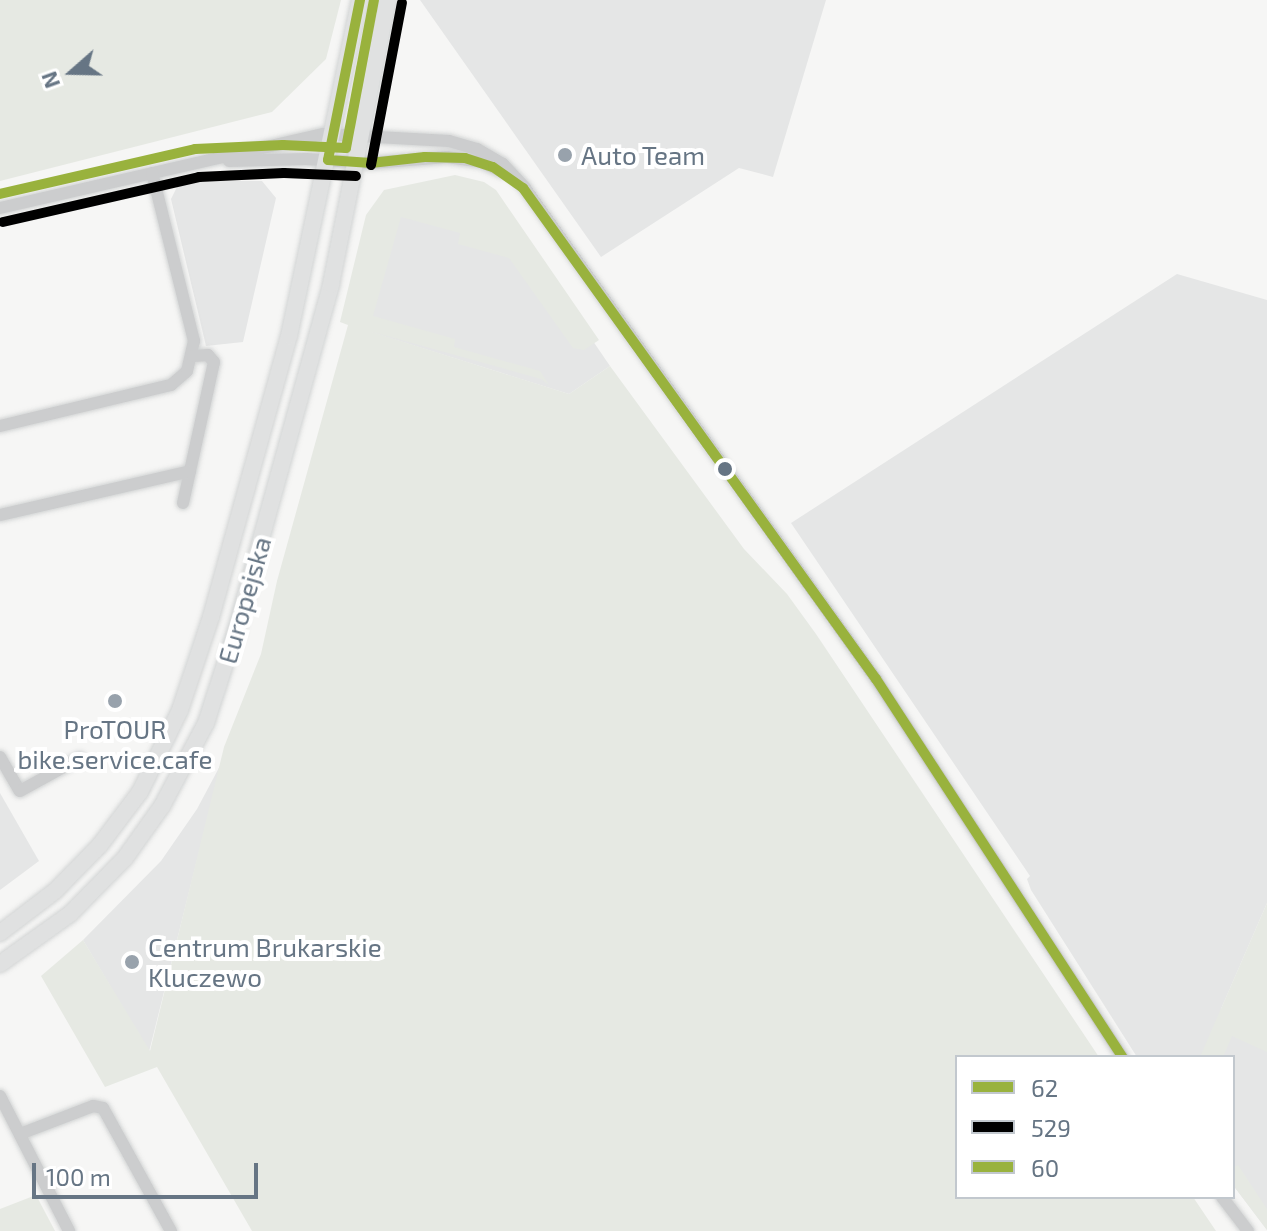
<!DOCTYPE html>
<style>
body{margin:0}
#map{position:relative;width:1267px;height:1231px;overflow:hidden;background:#f6f6f5;font-family:"Exo 2",sans-serif}
div>[style]{position:absolute}
[style*='--x']{left:calc(var(--x)*1px);top:calc(var(--y)*1px);width:calc(var(--w)*1px);rotate:calc(var(--a)*1deg)}
.built>*{inset:0;background:#e5e6e6}
.green>*{inset:0;background:#e6e9e3}
.roads{filter:drop-shadow(0 0 2px #d2d4d4) drop-shadow(0 0 2px #d2d4d4)}
.street>*{height:12px;margin:-6px;padding:0 6px;transform-origin:6px;border-radius:6px;background:#cccdce}
.secondary>*{height:16px;margin:-8px;padding:0 8px;transform-origin:8px;border-radius:8px;background:#e0e1e1}
.bus-1>*{height:10px;margin:-5px;padding:0 5px;transform-origin:5px;border-radius:5px;background:#99b23d}
.bus-2>*{height:10px;margin:-5px;padding:0 5px;transform-origin:5px;border-radius:5px;background:#000}
.bus-3>*{height:10px;margin:-5px;padding:0 5px;transform-origin:5px;border-radius:5px;background:#99b23d}
.dots>*{width:22px;height:22px;translate:-50% -50%;box-sizing:border-box;border:4px solid #fff;border-radius:50%}
span{translate:-50% -50%;white-space:nowrap;text-align:center;line-height:1.15;-webkit-text-stroke:8px #fff;paint-order:stroke}
.poi-label{font-size:26px;color:#667584}
.left{translate:0 -50%;text-align:left}
.street-label{font-size:26px;color:#667584}
.legend{position:absolute;left:955px;top:1055px;width:280px;height:144px;box-sizing:border-box;background:#fff;border:2px solid #c2c8ce;margin:0;padding:10px 14px;list-style:none;font-size:24px;color:#667584}
.legend li{display:flex;align-items:center;gap:16px;height:40px}
.legend b{width:40px;border:2px solid #c2c8ce}
.north{position:absolute;left:32px;top:32px;width:80px;height:80px;-webkit-text-stroke:6px #fff;paint-order:stroke;rotate:250deg;font-size:22px;font-weight:700;line-height:32px;text-align:center;color:#667584}
.north::after{content:'';display:block;margin:auto;width:28px;height:36px;background:#667584;clip-path:polygon(50% 0,100% 100%,50% 72%,0 100%)}
.scale{position:absolute;left:32px;top:1163px;width:226px;height:36px;box-sizing:border-box;border:4px solid #667584;border-top:0;padding-left:10px;font-size:24px;line-height:28px;white-space:nowrap;color:#667584;-webkit-text-stroke:6px #fff;paint-order:stroke}
</style>
<div id="map">
<div class="built">
<i style="clip-path:polygon(420px 0,826px 0,773px 177px,739px 168px,601px 257px)"></i>
<i style="clip-path:polygon(211px 177px,213px 181px,262px 181px,276px 198px,243px 342px,206px 346px,171px 199px,179px 183px)"></i>
<i style="clip-path:polygon(489px 189px,610px 366px,569px 394px,348px 325px,384px 196px)"></i>
<i style="clip-path:polygon(1177px 274px,1267px 300px,1267px 903px,1221px 1009px,1267px 1033px,1267px 1230px,1233px 1185px,1233px 1057px,1137px 1057px,1031px 890px,1027px 879px,1030px 876px,791px 523px)"></i>
<i style="clip-path:polygon(221px 764px,149px 1052px,83px 940px,161px 861px,197px 809px)"></i>
<i style="clip-path:polygon(0 793px,39px 861px,0 890px)"></i>
</div>
<div class="green">
<i style="clip-path:polygon(0 0,341px 0,326px 59px,272px 112px,0 181px)"></i>
<i style="clip-path:polygon(455px 175px,484px 182px,496px 190px,599px 340px,584px 350px,573px 348px,509px 258px,458px 244px,460px 233px,401px 217px,373px 316px,455px 339px,454px 347px,540px 371px,549px 385px,541px 379px,369px 331px,569px 394px,610px 366px,744px 549px,787px 594px,816px 634px,1099px 1057px,957px 1057px,957px 1197px,1193px 1197px,1216px 1231px,252px 1231px,157px 1067px,105px 1087px,41px 976px,83px 940px,150px 1051px,224px 747px,261px 654px,277px 581px,348px 325px,340px 322px,366px 215px,384px 190px)"></i>
<i style="clip-path:polygon(1267px 903px,1267px 1052px,1232px 1036px,1223px 1057px,1200px 1057px)"></i>
<i style="clip-path:polygon(1238px 1165px,1267px 1209px,1267px 1230px,1233px 1185px,1233px 1168px)"></i>
<i style="clip-path:polygon(36px 1195px,55px 1231px,0 1231px,0 1209px)"></i>
</div>
<div class="roads">
<div class="street">
<i style="--x:229;--y:161;--w:77;--a:-1.5"></i>
<i style="--x:306;--y:159;--w:65;--a:3.5"></i>
<i style="--x:371;--y:163;--w:76;--a:-4.5"></i>
<i style="--x:447;--y:157;--w:35;--a:8"></i>
<i style="--x:482;--y:162;--w:23;--a:25"></i>
<i style="--x:0;--y:208;--w:331;--a:-12.9"></i>
<i style="--x:323;--y:134;--w:126;--a:3.2"></i>
<i style="--x:449;--y:141;--w:29;--a:16"></i>
<i style="--x:477;--y:149;--w:30;--a:30"></i>
<i style="--x:503;--y:164;--w:33;--a:47"></i>
<i style="--x:525;--y:188;--w:604;--a:54.44"></i>
<i style="--x:876;--y:679;--w:451;--a:56.9"></i>
<i style="--x:0;--y:426;--w:176;--a:-13.5"></i>
<i style="--x:171;--y:385;--w:21;--a:-41"></i>
<i style="--x:187;--y:371;--w:31;--a:-77"></i>
<i style="--x:194;--y:341;--w:173;--a:-104"></i>
<i style="--x:183;--y:503;--w:144;--a:-77.6"></i>
<i style="--x:214;--y:362;--w:9;--a:-131"></i>
<i style="--x:208;--y:355;--w:15;--a:176"></i>
<i style="--x:0;--y:515;--w:195;--a:-13"></i>
<i style="--x:0;--y:757;--w:39;--a:60"></i>
<i style="--x:20;--y:791;--w:68;--a:-28.8"></i>
<i style="--x:0;--y:1096;--w:152;--a:62.9"></i>
<i style="--x:20;--y:1134;--w:78;--a:-21"></i>
<i style="--x:93;--y:1106;--w:10;--a:11"></i>
<i style="--x:103;--y:1108;--w:141;--a:61.1"></i>
<i style="--x:1222;--y:1197;--w:43;--a:52.6"></i>
</div>
<div class="secondary">
<i style="--x:0;--y:933;--w:69;--a:-37.4"></i>
<i style="--x:55;--y:891;--w:64;--a:-45.6"></i>
<i style="--x:100;--y:845;--w:66;--a:-53"></i>
<i style="--x:140;--y:792;--w:91;--a:-64"></i>
<i style="--x:180;--y:710;--w:98;--a:-71.6"></i>
<i style="--x:211;--y:617;--w:292;--a:-74.5"></i>
<i style="--x:289;--y:336;--w:343;--a:-78.1"></i>
<i style="--x:0;--y:964;--w:86;--a:-35.5"></i>
<i style="--x:70;--y:914;--w:78;--a:-45.5"></i>
<i style="--x:125;--y:858;--w:64;--a:-54.6"></i>
<i style="--x:162;--y:806;--w:94;--a:-62.1"></i>
<i style="--x:206;--y:723;--w:98;--a:-72.1"></i>
<i style="--x:236;--y:630;--w:359;--a:-74.6"></i>
<i style="--x:331;--y:284;--w:290;--a:-78.7"></i>
</div>
</div>
<div class="bus-1">
<i style="--x:360;--y:0;--w:163;--a:101.3"></i>
<i style="--x:328;--y:160;--w:43;--a:4"></i>
<i style="--x:371;--y:163;--w:54;--a:-6.3"></i>
<i style="--x:425;--y:157;--w:40;--a:1.4"></i>
<i style="--x:465;--y:158;--w:29;--a:18"></i>
<i style="--x:493;--y:167;--w:37;--a:35"></i>
<i style="--x:523;--y:188;--w:605;--a:54.29"></i>
<i style="--x:876;--y:679;--w:451;--a:56.9"></i>
</div>
<div class="bus-2">
<i style="--x:371;--y:165;--w:165;--a:-79.2"></i>
<i style="--x:3;--y:222;--w:201;--a:-12.9"></i>
<i style="--x:199;--y:177;--w:85;--a:-2.7"></i>
<i style="--x:284;--y:173;--w:72;--a:2.4"></i>
</div>
<div class="bus-3">
<i style="--x:0;--y:194;--w:200;--a:-13"></i>
<i style="--x:195;--y:149;--w:88;--a:-2.6"></i>
<i style="--x:283;--y:145;--w:63;--a:2.7"></i>
<i style="--x:346;--y:148;--w:151;--a:-79.3"></i>
</div>
<div class="dots">
<i style="left:565px;top:155px;background:#98a2ac"></i>
<i style="left:725px;top:469px;background:#667584"></i>
<i style="left:115px;top:701px;background:#98a2ac"></i>
<i style="left:132px;top:962px;background:#98a2ac"></i>
</div>
<div class="poi-label">
<span class="left" style="left:581px;top:155px">Auto Team</span>
<span style="left:115px;top:744px">ProTOUR<br>bike.service.cafe</span>
<span class="left" style="left:148px;top:962px">Centrum Brukarskie<br>Kluczewo</span>
</div>
<div class="street-label">
<span style="left:244px;top:600px;rotate:-74deg">Europejska</span>
</div>
<ul class="legend">
<li><b style="height:10px;background:#99b23d"></b>62</li>
<li><b style="height:10px;background:#000"></b>529</li>
<li><b style="height:10px;background:#99b23d"></b>60</li>
</ul>
<div class="north">N</div>
<div class="scale">100 m</div>
</div>
